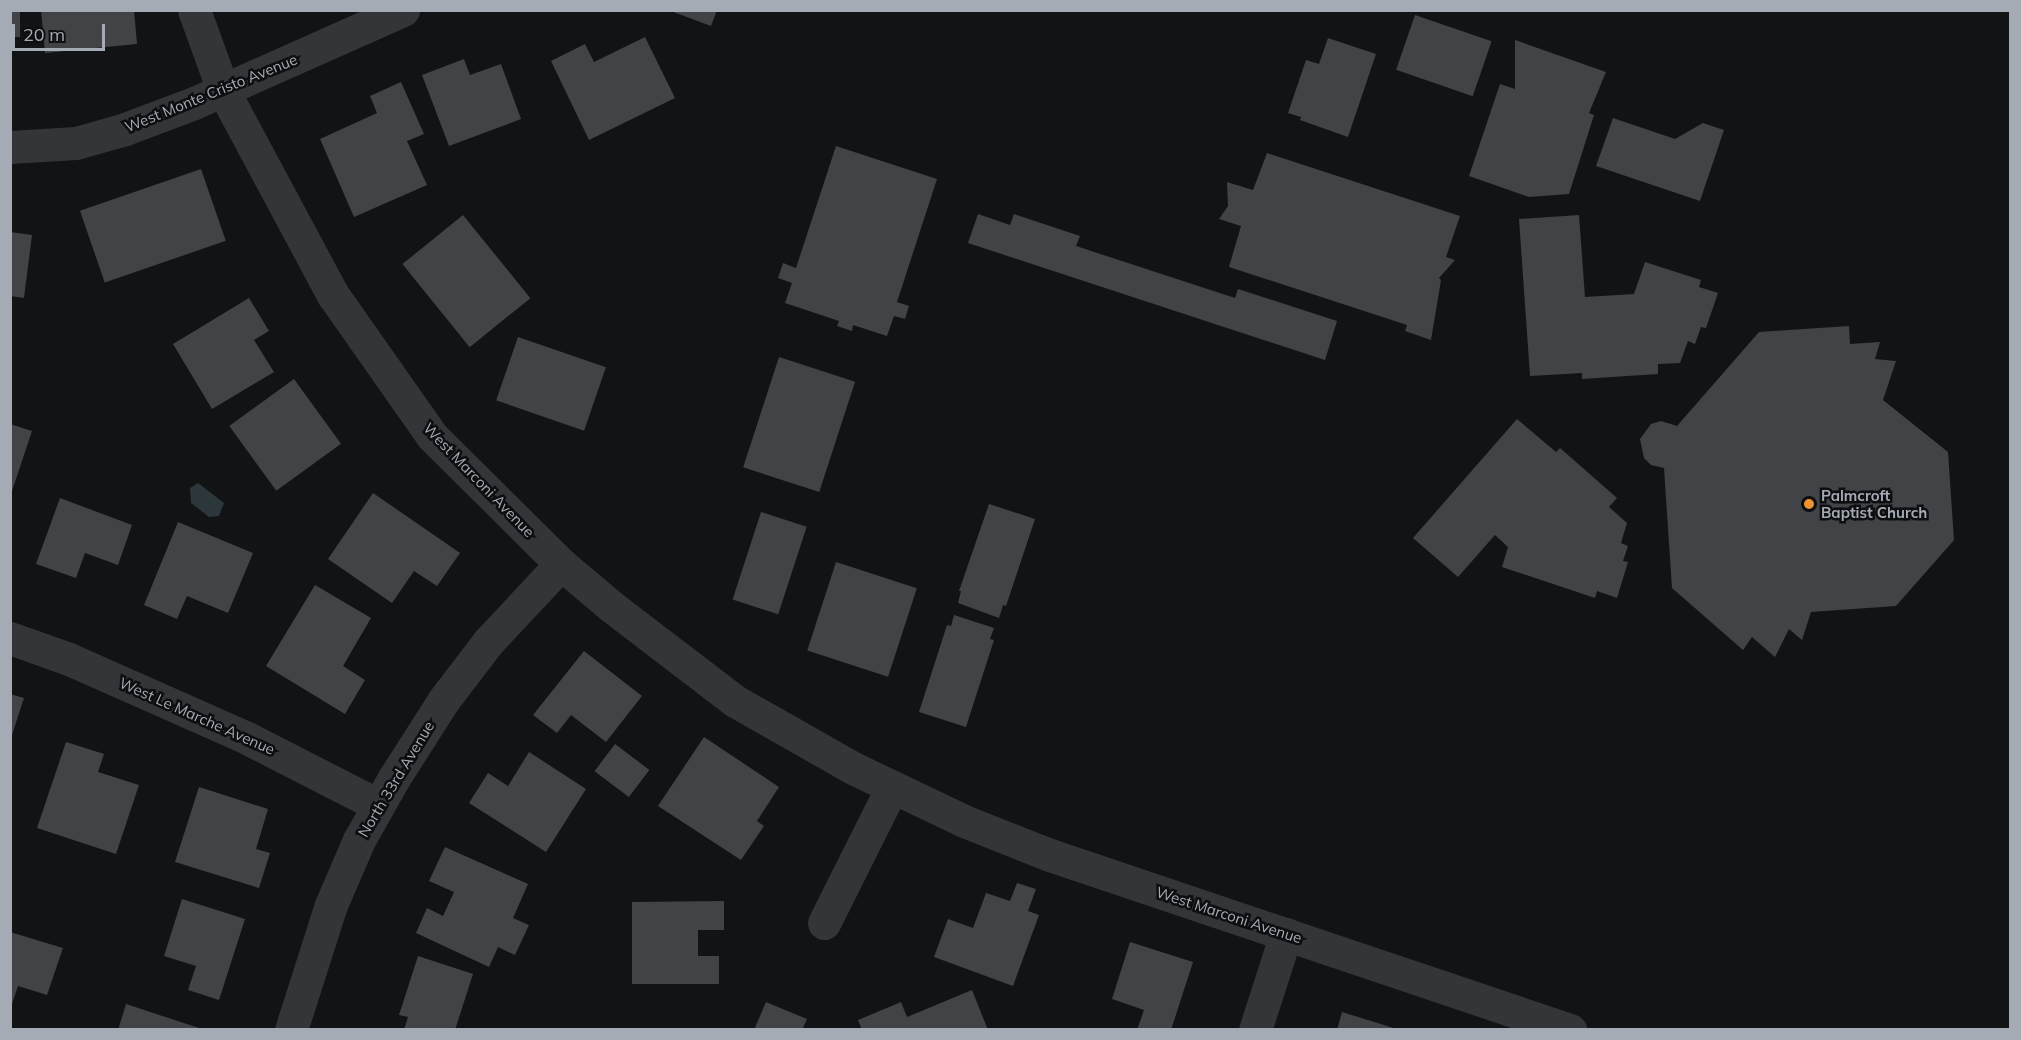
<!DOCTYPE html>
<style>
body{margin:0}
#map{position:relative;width:2021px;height:1040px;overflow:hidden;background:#121314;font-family:Mulish,sans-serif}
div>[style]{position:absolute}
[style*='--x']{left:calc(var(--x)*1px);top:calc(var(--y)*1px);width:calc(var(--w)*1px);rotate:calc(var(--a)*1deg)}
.water>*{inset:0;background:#2c373c}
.building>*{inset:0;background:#414347;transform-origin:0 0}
.minor>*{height:33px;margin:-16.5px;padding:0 16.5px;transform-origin:16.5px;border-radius:16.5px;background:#343539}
.dots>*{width:16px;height:16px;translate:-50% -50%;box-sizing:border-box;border:3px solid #0d0e0f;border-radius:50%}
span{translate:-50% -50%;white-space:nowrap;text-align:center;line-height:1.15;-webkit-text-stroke:5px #0d0e0f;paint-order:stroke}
.street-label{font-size:15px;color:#a4abb4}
.poi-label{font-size:15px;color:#a4abb4;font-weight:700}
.left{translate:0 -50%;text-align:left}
.frame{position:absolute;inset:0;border:12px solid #a4abb4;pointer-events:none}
.scale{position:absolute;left:12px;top:24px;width:93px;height:27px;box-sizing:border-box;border:3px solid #a4abb4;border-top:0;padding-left:8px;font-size:18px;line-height:21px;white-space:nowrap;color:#a4abb4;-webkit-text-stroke:4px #0d0e0f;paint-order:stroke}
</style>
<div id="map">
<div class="water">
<i style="clip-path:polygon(198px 483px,224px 503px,219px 516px,209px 517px,191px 503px,190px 488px)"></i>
</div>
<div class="building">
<i style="left:10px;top:10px;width:10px;height:27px"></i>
<i style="clip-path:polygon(41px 10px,134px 10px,137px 44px,45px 53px)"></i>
<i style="clip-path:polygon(668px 10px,717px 10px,711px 26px)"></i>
<i style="left:1415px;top:15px;width:81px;height:58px;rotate:19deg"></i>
<i style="clip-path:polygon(645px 37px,675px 98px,589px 140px,551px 61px,585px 44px,594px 62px)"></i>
<i style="clip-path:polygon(1328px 38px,1376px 54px,1348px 137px,1300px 120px,1301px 117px,1288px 113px,1306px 60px,1319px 64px)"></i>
<i style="clip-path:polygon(1515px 40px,1606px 72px,1589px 113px,1594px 115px,1569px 194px,1529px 197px,1469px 176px,1500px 84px,1515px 89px)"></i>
<i style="clip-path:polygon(464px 59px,470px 75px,501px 64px,521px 119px,449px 146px,422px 75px)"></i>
<i style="clip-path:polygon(401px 82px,424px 134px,407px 141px,427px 185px,354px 217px,320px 139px,377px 113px,370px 96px)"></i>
<i style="clip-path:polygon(1613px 118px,1675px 139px,1703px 123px,1724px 130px,1700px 201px,1596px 166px)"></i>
<i style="clip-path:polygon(836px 146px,937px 179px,897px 302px,909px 306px,905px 319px,894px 316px,887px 336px,853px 325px,852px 331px,837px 326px,839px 321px,785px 303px,792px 283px,778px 278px,783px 263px,796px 268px)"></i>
<i style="clip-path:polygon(1267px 153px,1460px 216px,1446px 257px,1455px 260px,1439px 278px,1441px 280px,1431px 340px,1405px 331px,1407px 325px,1229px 267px,1241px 226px,1219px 219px,1228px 206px,1227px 182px,1253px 190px)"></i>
<i style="left:201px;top:169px;width:76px;height:128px;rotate:71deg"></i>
<i style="clip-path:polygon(978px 214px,1010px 225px,1014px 214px,1080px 236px,1076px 246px,1235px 298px,1238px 289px,1337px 321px,1325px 360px,968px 243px)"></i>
<i style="left:463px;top:215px;width:107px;height:78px;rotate:51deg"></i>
<i style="clip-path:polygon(1579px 215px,1585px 297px,1634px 294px,1645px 262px,1701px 280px,1699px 287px,1718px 293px,1706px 328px,1701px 327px,1695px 344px,1688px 341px,1680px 363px,1658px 364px,1658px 374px,1582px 379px,1582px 373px,1530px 376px,1519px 219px)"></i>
<i style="clip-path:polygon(10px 232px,32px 235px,24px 298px,10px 296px)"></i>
<i style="clip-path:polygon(249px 298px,269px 331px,254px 340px,274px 372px,212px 409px,173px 344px)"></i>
<i style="clip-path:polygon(1849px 326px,1850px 344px,1880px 342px,1875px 359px,1896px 361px,1883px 400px,1948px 452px,1954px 540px,1896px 606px,1811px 612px,1802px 640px,1789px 629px,1775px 657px,1752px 637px,1743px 650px,1672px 588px,1664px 468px,1651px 465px,1644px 458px,1640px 439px,1651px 424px,1661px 421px,1677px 426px,1759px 332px)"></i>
<i style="left:518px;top:337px;width:93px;height:67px;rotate:19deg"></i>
<i style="left:779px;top:357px;width:80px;height:116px;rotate:18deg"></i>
<i style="left:294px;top:379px;width:80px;height:80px;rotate:54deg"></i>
<i style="clip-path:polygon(1517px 419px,1556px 452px,1560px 448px,1617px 498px,1609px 507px,1627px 523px,1621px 543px,1628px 546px,1623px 561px,1628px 562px,1617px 598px,1597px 591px,1595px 598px,1502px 567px,1508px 547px,1495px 535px,1458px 577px,1413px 538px)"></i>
<i style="clip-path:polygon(10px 424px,32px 431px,11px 494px,10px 494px)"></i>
<i style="clip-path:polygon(373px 493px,460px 553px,437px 586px,414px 571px,392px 603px,328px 559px)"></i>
<i style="clip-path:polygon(60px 498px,132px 525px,118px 565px,85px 553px,76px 578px,36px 564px)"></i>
<i style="clip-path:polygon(989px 504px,1035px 519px,1006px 606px,1003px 605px,999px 618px,958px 603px,961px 591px,959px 591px)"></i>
<i style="left:761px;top:512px;width:48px;height:92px;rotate:18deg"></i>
<i style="clip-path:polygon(178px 522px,253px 553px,228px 613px,187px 596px,177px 619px,144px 605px)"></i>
<i style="left:836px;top:562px;width:85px;height:93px;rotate:18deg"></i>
<i style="clip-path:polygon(315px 585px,371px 618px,343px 666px,365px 680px,345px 714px,266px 666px)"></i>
<i style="clip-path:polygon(954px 615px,994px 628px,990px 639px,994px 640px,966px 727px,919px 712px,947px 625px,951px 626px)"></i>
<i style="clip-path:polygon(584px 651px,642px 696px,606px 742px,571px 715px,557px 733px,533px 715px)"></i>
<i style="clip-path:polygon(10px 694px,24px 698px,11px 738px,10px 738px)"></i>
<i style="clip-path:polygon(704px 737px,779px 787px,757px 821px,764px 826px,741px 860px,658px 806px)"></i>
<i style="clip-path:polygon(66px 742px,104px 754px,98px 772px,139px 785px,116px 854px,37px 828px)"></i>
<i style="left:615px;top:744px;width:43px;height:34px;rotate:37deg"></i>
<i style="clip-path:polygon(529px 752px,586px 789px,546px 852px,469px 803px,488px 773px,508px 786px)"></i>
<i style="clip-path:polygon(199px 787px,268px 809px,256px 849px,270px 853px,259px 888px,175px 862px)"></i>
<i style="clip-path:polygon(445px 847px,528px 884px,513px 918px,529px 925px,515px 955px,498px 947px,489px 967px,416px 933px,427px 908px,443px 916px,454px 892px,429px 881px)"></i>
<i style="clip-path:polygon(1017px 883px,1036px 889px,1028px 911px,1039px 915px,1013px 986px,934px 957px,948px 919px,973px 928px,986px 893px,1010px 901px)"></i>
<i style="clip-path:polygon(182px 899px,245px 919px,219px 1000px,188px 990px,196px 966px,164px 956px)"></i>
<i style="clip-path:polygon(724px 901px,724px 930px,698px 930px,698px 956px,719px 956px,719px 984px,632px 984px,632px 902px)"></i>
<i style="clip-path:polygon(10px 932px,63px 948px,47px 995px,18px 986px,11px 1007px)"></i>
<i style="clip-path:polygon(1130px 942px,1193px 962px,1171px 1030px,1137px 1030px,1144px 1010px,1112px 999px)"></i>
<i style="clip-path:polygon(418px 956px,473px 974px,455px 1030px,404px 1030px,408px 1017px,399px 1015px)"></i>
<i style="clip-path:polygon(972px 990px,988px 1030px,862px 1030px,858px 1020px,901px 1002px,907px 1017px)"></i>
<i style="clip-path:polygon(766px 1002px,807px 1019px,802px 1030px,754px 1030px)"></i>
<i style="clip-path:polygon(126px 1004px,202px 1029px,202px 1030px,118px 1030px)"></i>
<i style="clip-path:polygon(1342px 1012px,1397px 1029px,1397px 1030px,1337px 1030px)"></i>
</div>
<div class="minor">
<i style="--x:194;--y:10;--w:85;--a:70.1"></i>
<i style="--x:223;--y:90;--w:233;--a:61.8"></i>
<i style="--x:333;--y:295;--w:172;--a:54.9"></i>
<i style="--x:432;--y:436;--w:182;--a:44.8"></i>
<i style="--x:561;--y:564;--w:67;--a:40.1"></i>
<i style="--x:612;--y:607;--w:155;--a:37.4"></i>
<i style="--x:735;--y:701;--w:136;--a:29.6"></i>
<i style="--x:853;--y:768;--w:123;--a:25.5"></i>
<i style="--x:964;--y:821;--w:92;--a:21.6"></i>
<i style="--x:1050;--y:855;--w:549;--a:18.6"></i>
<i style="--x:10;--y:147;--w:66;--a:-3.5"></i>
<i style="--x:76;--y:143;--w:51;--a:-15.9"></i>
<i style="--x:125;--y:129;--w:74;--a:-20.6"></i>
<i style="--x:194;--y:103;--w:229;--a:-24"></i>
<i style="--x:10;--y:638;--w:63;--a:19.6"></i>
<i style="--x:69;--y:659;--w:195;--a:23.9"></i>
<i style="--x:247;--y:738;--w:147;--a:27.1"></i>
<i style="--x:824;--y:923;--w:152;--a:-63.4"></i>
<i style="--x:291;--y:1030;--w:131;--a:-72.3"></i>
<i style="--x:331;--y:905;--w:71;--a:-66.7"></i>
<i style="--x:359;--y:840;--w:71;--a:-60.6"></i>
<i style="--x:394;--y:778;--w:91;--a:-57.5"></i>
<i style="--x:443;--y:701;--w:74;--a:-52.7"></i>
<i style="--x:488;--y:642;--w:107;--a:-46.9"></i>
<i style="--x:1255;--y:1030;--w:101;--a:-72.1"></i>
</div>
<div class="dots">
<i style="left:1809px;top:504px;background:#ec9332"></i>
</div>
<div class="street-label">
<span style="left:211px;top:93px;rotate:-22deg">West Monte Cristo Avenue</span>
<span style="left:479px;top:480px;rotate:46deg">West Marconi Avenue</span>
<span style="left:197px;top:716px;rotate:24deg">West Le Marche Avenue</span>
<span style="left:396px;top:779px;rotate:-59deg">North 33rd Avenue</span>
<span style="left:1229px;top:915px;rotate:18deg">West Marconi Avenue</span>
</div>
<div class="poi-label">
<span class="left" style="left:1821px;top:504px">Palmcroft<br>Baptist Church</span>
</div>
<div class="frame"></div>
<div class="scale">20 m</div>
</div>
